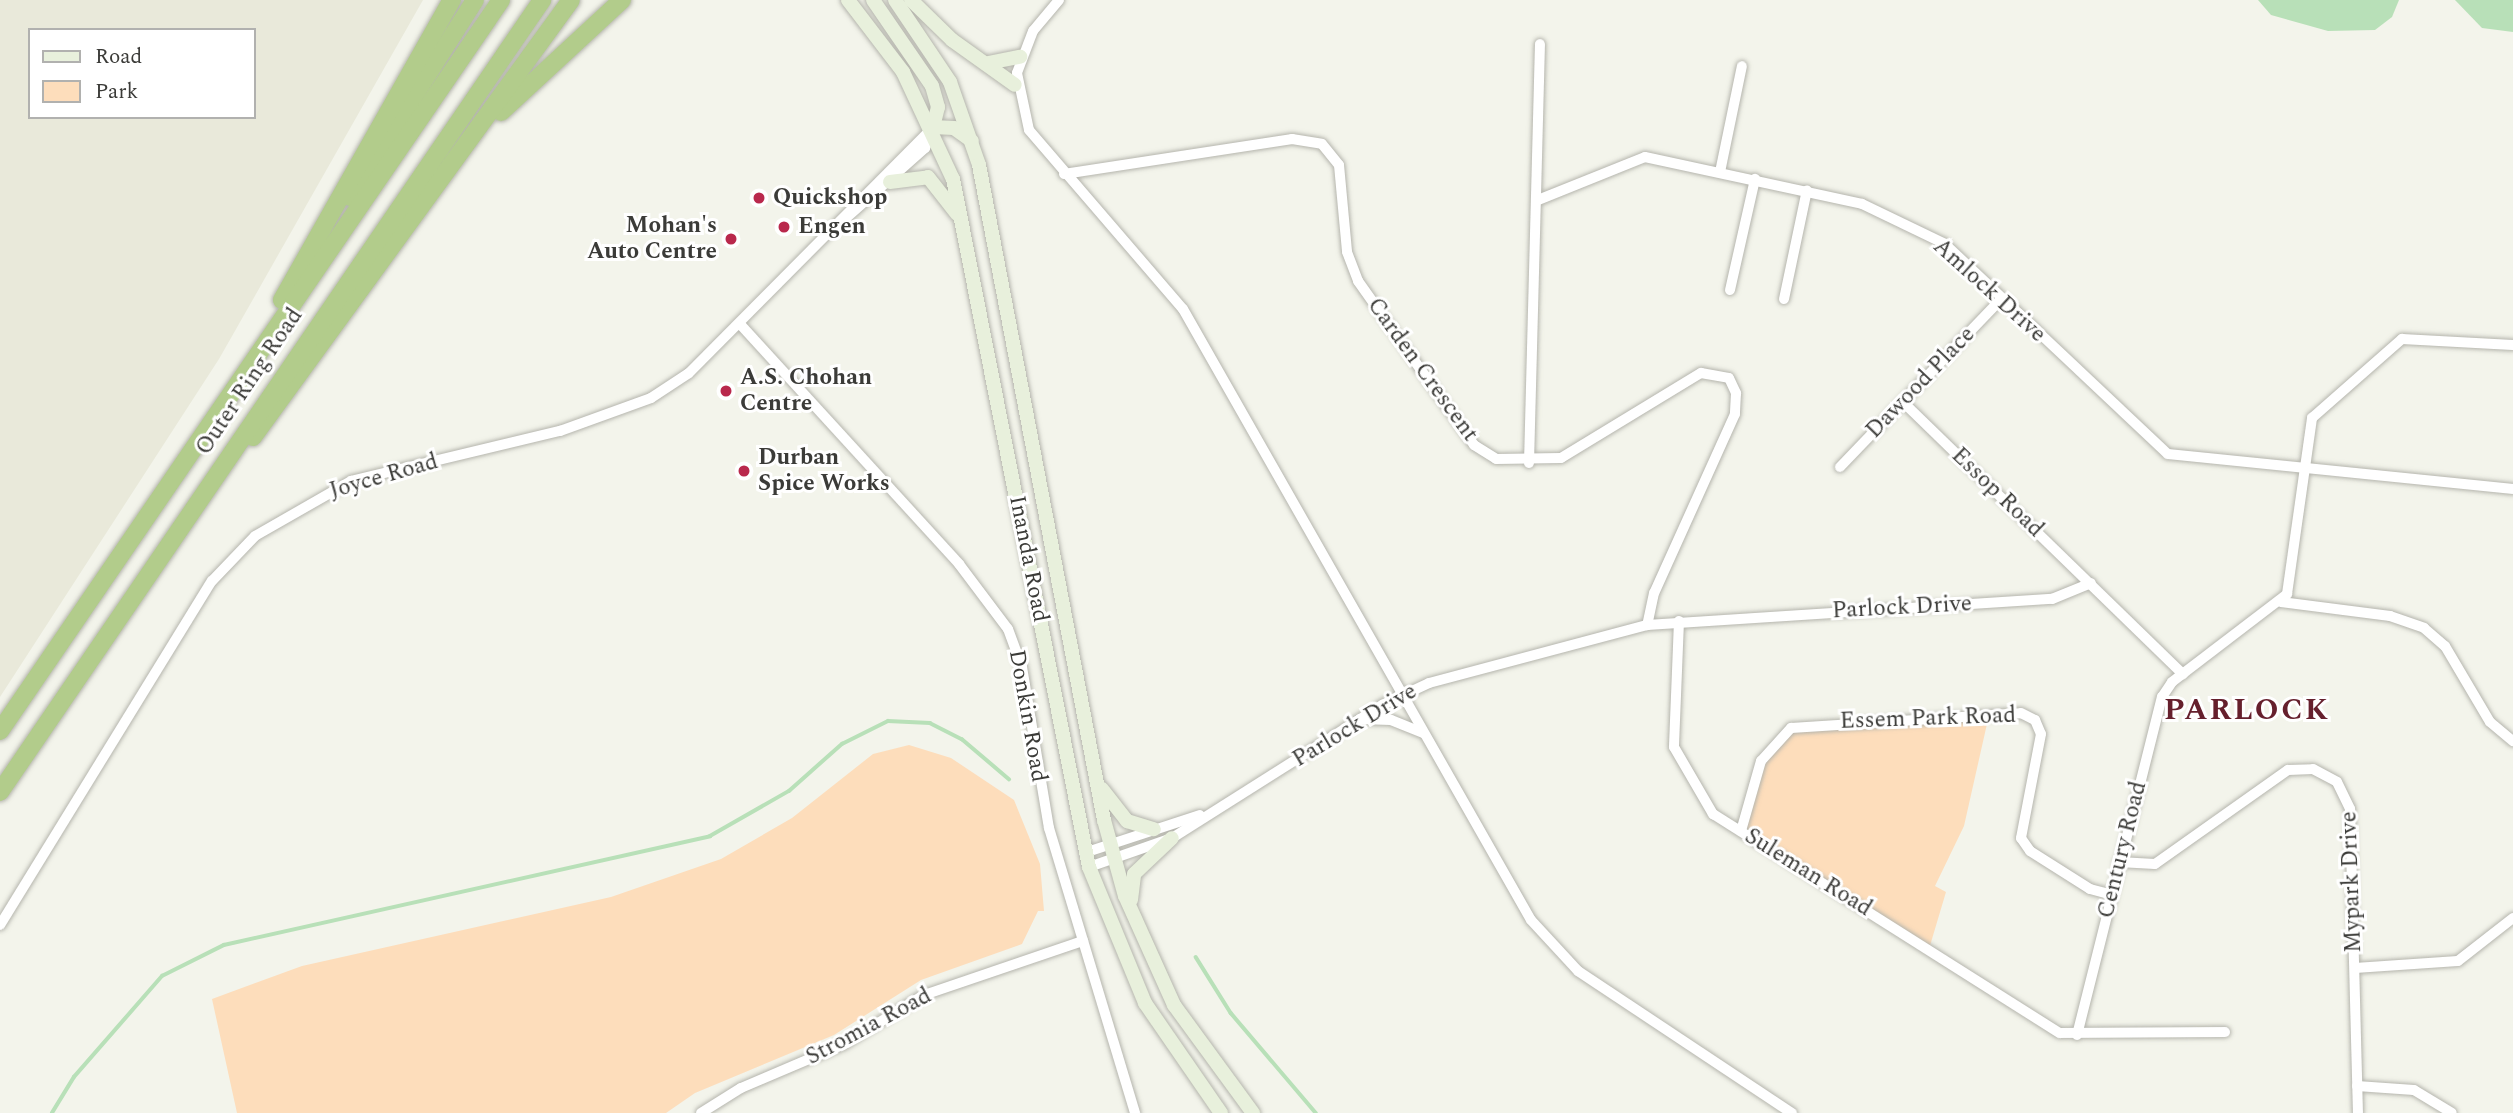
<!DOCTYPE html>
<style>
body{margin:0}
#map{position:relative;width:2513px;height:1113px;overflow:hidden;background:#f3f4eb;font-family:Spectral,serif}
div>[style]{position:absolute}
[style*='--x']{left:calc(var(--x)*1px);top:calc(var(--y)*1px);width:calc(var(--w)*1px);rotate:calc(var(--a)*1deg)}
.built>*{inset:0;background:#e9e9da}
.green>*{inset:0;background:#fdddbb}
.water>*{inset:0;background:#b8e0b8}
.stream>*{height:3.5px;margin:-1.75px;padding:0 1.75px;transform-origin:1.75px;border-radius:1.75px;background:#b8e0b8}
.roads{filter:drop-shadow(0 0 2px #b5b5ad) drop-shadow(0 0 2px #b5b5ad)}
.street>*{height:10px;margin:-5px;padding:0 5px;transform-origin:5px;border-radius:5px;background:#fff}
.secondary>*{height:14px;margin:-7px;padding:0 7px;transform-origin:7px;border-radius:7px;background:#e8f0dc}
.highway>*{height:18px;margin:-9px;padding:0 9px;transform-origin:9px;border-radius:9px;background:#b2cc8b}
.dots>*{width:19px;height:19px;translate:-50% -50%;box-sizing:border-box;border:4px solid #fff;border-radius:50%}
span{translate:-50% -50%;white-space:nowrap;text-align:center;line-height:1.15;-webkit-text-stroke:6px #fff;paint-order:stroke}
.poi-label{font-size:23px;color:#3b3b38;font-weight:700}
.left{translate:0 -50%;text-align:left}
.right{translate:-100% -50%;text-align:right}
.street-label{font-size:23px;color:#3b3b38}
.district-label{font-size:30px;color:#66202d;font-weight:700;letter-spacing:2px}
.legend{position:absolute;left:28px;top:28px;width:228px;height:91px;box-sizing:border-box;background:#fff;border:2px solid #b1b1af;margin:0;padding:9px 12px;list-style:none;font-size:21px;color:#3b3b38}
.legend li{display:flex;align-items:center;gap:14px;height:35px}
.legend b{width:35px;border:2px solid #b1b1af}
</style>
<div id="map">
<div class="built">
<i style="clip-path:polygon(evenodd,0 0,423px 0,219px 359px,0 697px,0 0,30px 30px,254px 30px,254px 117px,30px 117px,30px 30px)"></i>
</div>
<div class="green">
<i style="clip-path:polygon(1989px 715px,1964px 826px,1935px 886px,1946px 892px,1929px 949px,1742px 831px,1768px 757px,1794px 730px)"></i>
<i style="clip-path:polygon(909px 745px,951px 758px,1014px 800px,1040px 864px,1044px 911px,1038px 911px,1022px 944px,921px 980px,834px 1035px,695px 1093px,666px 1113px,237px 1113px,212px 999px,302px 966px,611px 897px,721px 859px,792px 818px,873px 754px)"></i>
</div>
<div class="water">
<i style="clip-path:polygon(2258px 0,2399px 0,2392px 17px,2375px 30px,2328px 31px,2271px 15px)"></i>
<i style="clip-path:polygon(2455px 0,2513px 0,2513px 32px,2482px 28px)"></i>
</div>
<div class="stream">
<i style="--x:1196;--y:957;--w:66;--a:58"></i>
<i style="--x:1231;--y:1013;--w:131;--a:49.6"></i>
<i style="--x:52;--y:1113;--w:42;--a:-58.6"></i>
<i style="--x:74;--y:1077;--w:134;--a:-48.9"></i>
<i style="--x:162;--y:976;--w:69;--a:-26.6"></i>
<i style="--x:224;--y:945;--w:498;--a:-12.6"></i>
<i style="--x:710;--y:836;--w:91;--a:-29.7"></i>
<i style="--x:789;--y:791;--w:71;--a:-41.6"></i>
<i style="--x:842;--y:744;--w:51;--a:-26.6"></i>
<i style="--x:888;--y:721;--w:42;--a:2.7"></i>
<i style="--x:930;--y:723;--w:36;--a:27"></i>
<i style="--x:962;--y:739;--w:62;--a:40.4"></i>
</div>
<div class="roads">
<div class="street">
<i style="--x:1059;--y:0;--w:40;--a:130"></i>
<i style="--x:1033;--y:31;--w:45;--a:110.9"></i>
<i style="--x:1017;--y:73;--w:58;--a:78.1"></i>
<i style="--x:1029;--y:130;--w:236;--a:49.3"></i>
<i style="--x:1183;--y:309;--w:703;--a:60.34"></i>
<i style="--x:1531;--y:920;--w:69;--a:47.3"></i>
<i style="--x:1578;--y:971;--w:257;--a:33.6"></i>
<i style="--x:1720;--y:172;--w:108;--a:-78.3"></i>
<i style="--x:1064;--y:174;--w:231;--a:-8.7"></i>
<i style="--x:1292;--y:139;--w:30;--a:9"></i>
<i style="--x:1322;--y:144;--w:27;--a:51"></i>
<i style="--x:1339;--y:165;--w:87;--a:84.7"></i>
<i style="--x:1347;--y:252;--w:31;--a:69"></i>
<i style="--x:1358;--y:281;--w:201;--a:54.7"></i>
<i style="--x:1474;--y:445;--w:26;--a:32"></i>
<i style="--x:1496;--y:459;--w:65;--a:-0.9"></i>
<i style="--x:1561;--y:458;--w:164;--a:-31.3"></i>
<i style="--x:1701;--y:373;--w:28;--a:10"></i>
<i style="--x:1729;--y:378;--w:17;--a:65"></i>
<i style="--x:1736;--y:393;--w:21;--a:93"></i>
<i style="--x:1735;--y:414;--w:196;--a:114.3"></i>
<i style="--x:1654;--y:593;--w:33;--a:102"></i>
<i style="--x:1538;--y:200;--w:115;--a:-21.9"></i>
<i style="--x:1645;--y:157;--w:222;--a:12.2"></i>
<i style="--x:1862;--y:204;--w:92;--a:25.7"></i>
<i style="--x:1945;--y:244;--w:306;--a:43.3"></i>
<i style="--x:2168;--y:454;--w:347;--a:5.8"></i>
<i style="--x:837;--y:226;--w:118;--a:-41.6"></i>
<i style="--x:925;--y:148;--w:18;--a:-71"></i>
<i style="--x:1730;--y:290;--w:114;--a:-77.3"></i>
<i style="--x:1784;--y:299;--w:111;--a:-78.1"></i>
<i style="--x:740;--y:324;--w:325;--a:47.6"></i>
<i style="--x:959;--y:564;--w:81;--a:53"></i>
<i style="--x:1008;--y:629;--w:40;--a:69.8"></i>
<i style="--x:1022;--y:667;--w:163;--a:80.5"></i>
<i style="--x:1049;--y:828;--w:298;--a:73.2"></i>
<i style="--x:1904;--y:403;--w:389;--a:44.2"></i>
<i style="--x:1529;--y:463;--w:419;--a:-88.5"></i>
<i style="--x:1840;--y:467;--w:233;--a:-46.2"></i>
<i style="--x:2281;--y:602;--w:110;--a:7.3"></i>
<i style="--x:2390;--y:616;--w:36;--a:19"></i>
<i style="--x:2424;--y:628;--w:28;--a:41"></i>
<i style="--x:2445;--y:646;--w:88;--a:59.4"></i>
<i style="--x:2490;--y:722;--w:30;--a:40"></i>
<i style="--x:1679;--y:621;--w:126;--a:92.3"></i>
<i style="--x:1674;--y:747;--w:78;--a:59.8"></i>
<i style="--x:1713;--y:814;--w:410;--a:32.3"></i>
<i style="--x:2060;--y:1033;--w:165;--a:-0.3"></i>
<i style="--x:1360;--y:719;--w:31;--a:2"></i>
<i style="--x:1391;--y:720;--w:35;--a:22"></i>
<i style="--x:1741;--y:831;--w:73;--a:-74.1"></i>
<i style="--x:1761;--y:761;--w:45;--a:-47.7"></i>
<i style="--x:1791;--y:728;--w:230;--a:-3.7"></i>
<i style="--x:2021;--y:713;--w:16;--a:27"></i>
<i style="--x:2035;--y:720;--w:15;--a:67"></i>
<i style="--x:2041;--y:734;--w:106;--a:100.9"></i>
<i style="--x:2021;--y:838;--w:16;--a:55"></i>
<i style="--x:2030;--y:851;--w:71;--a:32.3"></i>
<i style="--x:2090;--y:889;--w:23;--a:15"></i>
<i style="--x:1084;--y:853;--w:122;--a:-18.1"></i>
<i style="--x:2119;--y:862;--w:36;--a:3"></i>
<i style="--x:2155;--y:864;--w:163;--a:-35.3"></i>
<i style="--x:2288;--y:770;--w:25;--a:-2"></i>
<i style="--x:2313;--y:769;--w:27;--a:28"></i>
<i style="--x:2337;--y:782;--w:30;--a:64"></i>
<i style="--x:2350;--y:809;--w:304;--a:88.5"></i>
<i style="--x:1089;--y:867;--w:88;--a:-19.3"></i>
<i style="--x:1172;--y:838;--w:249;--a:-32.3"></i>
<i style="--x:1382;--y:705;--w:52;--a:-25.1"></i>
<i style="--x:1429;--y:683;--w:226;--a:-14.9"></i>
<i style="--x:1647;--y:625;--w:406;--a:-3.7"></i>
<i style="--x:2052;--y:599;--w:42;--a:-22.3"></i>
<i style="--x:0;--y:925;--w:404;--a:-58.4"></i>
<i style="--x:212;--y:581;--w:62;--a:-46.3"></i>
<i style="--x:255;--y:536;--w:111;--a:-29.8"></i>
<i style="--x:351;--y:481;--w:215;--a:-13.5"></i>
<i style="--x:560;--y:431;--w:97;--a:-19.9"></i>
<i style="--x:651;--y:398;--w:45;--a:-33.3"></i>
<i style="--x:689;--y:373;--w:346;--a:-45.2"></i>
<i style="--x:2355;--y:968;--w:103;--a:-3.9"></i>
<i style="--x:2458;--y:961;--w:70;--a:-38"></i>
<i style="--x:2077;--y:1035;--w:349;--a:-75.9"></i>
<i style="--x:2162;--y:697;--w:18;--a:-56"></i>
<i style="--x:2172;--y:682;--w:145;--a:-37.4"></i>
<i style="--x:2287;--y:594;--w:178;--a:-81.9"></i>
<i style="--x:2312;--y:418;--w:120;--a:-41.3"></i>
<i style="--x:2402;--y:339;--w:111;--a:3.1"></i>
<i style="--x:2357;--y:1086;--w:57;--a:4"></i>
<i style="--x:2414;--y:1090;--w:44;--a:31.2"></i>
<i style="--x:701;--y:1113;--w:47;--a:-32"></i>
<i style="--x:741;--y:1088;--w:112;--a:-23.1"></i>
<i style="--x:844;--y:1044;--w:94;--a:-31.5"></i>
<i style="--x:924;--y:995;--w:168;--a:-18.8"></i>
</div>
<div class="secondary">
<i style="--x:848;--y:0;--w:91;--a:52.6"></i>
<i style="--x:903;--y:72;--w:118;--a:65"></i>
<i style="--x:953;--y:179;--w:701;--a:78.82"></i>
<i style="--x:1089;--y:867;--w:147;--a:67.6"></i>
<i style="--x:1145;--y:1003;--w:134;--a:55.4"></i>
<i style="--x:873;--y:0;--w:104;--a:55.5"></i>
<i style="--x:932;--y:86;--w:22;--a:74"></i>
<i style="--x:938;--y:107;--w:21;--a:104"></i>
<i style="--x:895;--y:0;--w:99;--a:56.1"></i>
<i style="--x:950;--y:82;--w:88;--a:70.7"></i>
<i style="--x:979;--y:165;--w:667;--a:79.2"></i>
<i style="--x:1104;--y:820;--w:79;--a:74.6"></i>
<i style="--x:1125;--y:896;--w:120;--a:65.8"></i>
<i style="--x:1174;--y:1005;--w:134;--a:53.8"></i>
<i style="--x:911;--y:0;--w:57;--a:44.3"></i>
<i style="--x:952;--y:40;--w:77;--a:35.5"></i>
<i style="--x:988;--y:63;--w:33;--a:-11"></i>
<i style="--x:933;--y:127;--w:21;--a:3"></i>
<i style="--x:954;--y:128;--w:22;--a:36"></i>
<i style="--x:890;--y:182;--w:38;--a:-7"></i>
<i style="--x:928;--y:177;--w:47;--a:51.9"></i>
<i style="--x:1102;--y:789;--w:41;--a:52"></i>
<i style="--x:1127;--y:821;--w:28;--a:17"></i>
<i style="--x:1131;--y:900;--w:26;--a:-83"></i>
<i style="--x:1134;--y:874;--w:52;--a:-43.5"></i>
</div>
<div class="highway">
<i style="--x:501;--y:112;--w:165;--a:-42.8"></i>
<i style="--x:350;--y:197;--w:233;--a:-57.6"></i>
<i style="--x:282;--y:300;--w:345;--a:-60.5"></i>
<i style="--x:253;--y:437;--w:540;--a:-53.96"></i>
<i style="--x:0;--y:731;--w:886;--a:-55.57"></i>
<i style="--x:0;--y:792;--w:960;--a:-55.61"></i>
</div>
</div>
<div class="dots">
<i style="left:759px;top:198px;background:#b9284c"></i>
<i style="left:784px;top:227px;background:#b9284c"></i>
<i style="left:731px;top:239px;background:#b9284c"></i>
<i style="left:726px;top:391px;background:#b9284c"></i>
<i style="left:744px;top:471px;background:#b9284c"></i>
</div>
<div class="poi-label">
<span class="left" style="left:773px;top:198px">Quickshop</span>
<span class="right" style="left:717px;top:239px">Mohan's<br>Auto Centre</span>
<span class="left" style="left:798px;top:227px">Engen</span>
<span class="left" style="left:740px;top:391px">A.S. Chohan<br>Centre</span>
<span class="left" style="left:758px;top:471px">Durban<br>Spice Works</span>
</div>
<div class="street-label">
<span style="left:1989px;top:291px;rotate:42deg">Amlock Drive</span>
<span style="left:1422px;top:370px;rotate:54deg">Carden Crescent</span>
<span style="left:250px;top:382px;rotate:-56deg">Outer Ring Road</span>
<span style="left:1921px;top:383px;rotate:-46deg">Dawood Place</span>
<span style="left:384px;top:477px;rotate:-16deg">Joyce Road</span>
<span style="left:1997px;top:493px;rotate:44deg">Essop Road</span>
<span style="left:1028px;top:559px;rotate:79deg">Inanda Road</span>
<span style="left:1902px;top:608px;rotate:-3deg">Parlock Drive</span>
<span style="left:1027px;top:716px;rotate:80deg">Donkin Road</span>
<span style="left:1928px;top:719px;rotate:-2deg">Essem Park Road</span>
<span style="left:1355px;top:726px;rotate:-31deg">Parlock Drive</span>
<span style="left:2123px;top:850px;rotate:-76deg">Century Road</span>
<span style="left:1808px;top:873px;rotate:32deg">Suleman Road</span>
<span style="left:2352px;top:882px;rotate:-92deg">Mypark Drive</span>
<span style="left:869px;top:1027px;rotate:-28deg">Stromia Road</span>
</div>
<div class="district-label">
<span style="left:2247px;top:710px">PARLOCK</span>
</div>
<ul class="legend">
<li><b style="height:9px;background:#e8f0dc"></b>Road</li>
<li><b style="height:19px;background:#fdddbb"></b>Park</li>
</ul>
</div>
